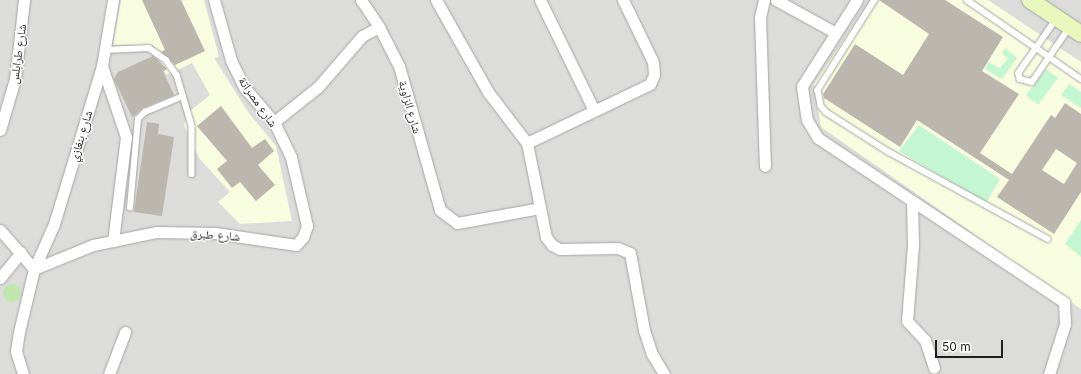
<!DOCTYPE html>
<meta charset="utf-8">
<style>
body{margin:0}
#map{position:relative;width:1081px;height:374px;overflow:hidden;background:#efede5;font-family:Inter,"Noto Naskh Arabic",sans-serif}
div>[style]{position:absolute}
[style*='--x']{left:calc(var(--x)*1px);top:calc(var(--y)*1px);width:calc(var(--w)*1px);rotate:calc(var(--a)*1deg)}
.residential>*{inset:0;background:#dcdcdb;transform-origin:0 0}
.education>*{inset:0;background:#f8fde0}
.grass>*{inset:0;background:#c0e6ae}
.round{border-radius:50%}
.park>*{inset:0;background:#c4f6d1;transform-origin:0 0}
.building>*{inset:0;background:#bbb6ae}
.roads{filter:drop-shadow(0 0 1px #a5a5a5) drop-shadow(0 0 1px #a5a5a5)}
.service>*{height:5.5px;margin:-2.75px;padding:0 2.75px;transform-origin:2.75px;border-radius:2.75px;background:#fff}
.minor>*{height:11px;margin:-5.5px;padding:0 5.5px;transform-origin:5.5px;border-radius:5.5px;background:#fff}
.secondary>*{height:16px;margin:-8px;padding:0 8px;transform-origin:8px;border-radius:8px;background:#e9f6bc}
span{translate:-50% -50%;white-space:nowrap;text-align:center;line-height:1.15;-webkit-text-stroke:3px #fff;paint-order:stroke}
.street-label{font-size:12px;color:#1e1e1e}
.scale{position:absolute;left:935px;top:340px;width:68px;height:18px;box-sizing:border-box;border:2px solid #1e1e1e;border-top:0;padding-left:5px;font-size:12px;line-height:14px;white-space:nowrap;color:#1e1e1e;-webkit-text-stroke:3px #fff;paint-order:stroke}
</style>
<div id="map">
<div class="residential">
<i style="left:0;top:0;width:1081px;height:374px"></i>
</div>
<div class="education">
<i style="clip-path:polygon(121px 0,204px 0,219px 57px,214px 58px,248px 112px,276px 146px,292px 221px,240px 224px,218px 202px,230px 192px,199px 158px,184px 125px,189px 112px,210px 95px,192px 63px,167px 75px,153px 45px,113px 45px)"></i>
<i style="clip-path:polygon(871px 0,988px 0,1081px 62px,1081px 309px,821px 127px,814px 84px)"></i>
</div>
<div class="grass">
<i class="round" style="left:3px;top:284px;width:18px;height:18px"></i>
</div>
<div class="park">
<i style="clip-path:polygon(1005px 48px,1017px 58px,1002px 79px,985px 69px,988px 62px,1000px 68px,1008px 58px,1002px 53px)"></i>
<i style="left:1046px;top:69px;width:15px;height:33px;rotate:37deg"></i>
<i style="clip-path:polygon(1069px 84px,1081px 92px,1081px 108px,1061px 95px)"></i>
<i style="clip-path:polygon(919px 125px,1000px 179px,986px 203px,899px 151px)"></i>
<i style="clip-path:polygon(1081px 220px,1081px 257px,1065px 244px)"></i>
</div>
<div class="building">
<i style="clip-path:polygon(142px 0,181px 0,205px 51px,175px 65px,161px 52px,165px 50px)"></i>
<i style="clip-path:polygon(evenodd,879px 0,945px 0,1003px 37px,982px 71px,1019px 94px,980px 153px,1012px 174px,1051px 115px,1055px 118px,1065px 103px,1081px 114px,1081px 192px,1054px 234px,997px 197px,1009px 180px,917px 120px,900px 147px,824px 98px,823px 94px,855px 44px,903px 75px,929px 34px,879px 0,1056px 149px,1077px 163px,1064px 184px,1042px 170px,1056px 149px)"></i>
<i style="clip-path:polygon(153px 56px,167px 69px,163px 71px,174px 95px,143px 108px,132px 117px,114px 79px,118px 72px)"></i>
<i style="clip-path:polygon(221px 106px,252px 148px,265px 139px,274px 151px,258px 165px,275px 185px,256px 201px,240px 182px,232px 188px,217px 169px,227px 161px,197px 126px)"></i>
<i style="clip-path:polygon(147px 122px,159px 124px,158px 134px,174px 137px,162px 216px,134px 212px)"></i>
</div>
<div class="roads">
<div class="service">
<i style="--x:875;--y:0;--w:107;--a:122.3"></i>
<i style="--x:818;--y:90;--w:16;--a:79"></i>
<i style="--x:821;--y:106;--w:8;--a:50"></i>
<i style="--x:826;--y:112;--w:75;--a:32.4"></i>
<i style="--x:889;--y:152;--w:181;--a:28.7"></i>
<i style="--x:967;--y:0;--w:139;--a:34.7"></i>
<i style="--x:1056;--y:20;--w:65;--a:124.9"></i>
<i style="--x:1019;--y:73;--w:6;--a:81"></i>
<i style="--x:1020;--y:79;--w:12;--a:14"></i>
<i style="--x:1032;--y:82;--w:65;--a:-55.6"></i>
<i style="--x:105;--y:50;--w:44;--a:-2.6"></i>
<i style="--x:149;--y:48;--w:21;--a:35"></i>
<i style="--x:166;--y:60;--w:19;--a:54"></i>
<i style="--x:177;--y:75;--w:53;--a:73.6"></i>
<i style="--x:192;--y:126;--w:48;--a:90"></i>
<i style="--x:130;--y:208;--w:89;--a:-84.9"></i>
<i style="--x:138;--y:119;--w:10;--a:-45"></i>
<i style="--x:145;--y:112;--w:41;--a:-22.8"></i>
</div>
<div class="minor">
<i style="--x:361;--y:0;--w:32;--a:56"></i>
<i style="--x:379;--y:27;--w:44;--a:62.9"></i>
<i style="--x:399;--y:66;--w:150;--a:74.1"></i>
<i style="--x:440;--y:210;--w:21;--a:37"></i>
<i style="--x:457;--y:223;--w:84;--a:-10.2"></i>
<i style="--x:436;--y:0;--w:106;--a:60.5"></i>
<i style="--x:488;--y:92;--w:64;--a:52.6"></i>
<i style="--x:527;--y:143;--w:96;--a:78.6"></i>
<i style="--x:546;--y:237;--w:10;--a:53"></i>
<i style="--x:552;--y:245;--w:9;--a:27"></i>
<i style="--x:560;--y:249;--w:58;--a:-1"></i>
<i style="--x:618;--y:248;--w:13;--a:23"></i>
<i style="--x:630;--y:253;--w:78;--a:79.7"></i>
<i style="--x:644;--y:330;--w:25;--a:72"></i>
<i style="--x:652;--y:354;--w:23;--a:59"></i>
<i style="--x:540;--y:0;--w:123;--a:63.9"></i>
<i style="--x:764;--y:0;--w:17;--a:103"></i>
<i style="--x:760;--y:17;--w:149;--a:88.1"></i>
<i style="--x:776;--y:0;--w:68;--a:28.8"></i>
<i style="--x:857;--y:0;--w:102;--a:122.6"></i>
<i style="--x:802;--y:86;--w:34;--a:82"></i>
<i style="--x:807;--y:120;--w:21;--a:59"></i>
<i style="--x:818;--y:138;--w:296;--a:33.7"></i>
<i style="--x:1064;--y:302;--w:22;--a:87"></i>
<i style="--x:1065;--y:324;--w:52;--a:107.7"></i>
<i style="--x:102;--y:66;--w:75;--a:71.3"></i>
<i style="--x:126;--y:137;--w:105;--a:97.1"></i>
<i style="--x:274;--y:122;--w:56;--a:-38.5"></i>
<i style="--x:318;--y:87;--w:67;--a:-49.2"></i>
<i style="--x:362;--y:36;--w:19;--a:-28"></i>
<i style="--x:0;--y:130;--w:53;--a:-73.6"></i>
<i style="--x:15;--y:79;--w:80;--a:-83.5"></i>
<i style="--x:527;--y:143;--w:136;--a:-25.6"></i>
<i style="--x:650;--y:84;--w:10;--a:-66"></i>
<i style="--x:654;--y:75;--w:13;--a:-94"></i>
<i style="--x:653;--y:62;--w:69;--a:-115.8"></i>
<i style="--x:912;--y:201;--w:44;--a:88.7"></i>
<i style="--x:913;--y:245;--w:76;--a:94.5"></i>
<i style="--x:907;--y:321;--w:26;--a:47"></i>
<i style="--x:925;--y:340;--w:29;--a:72"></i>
<i style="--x:0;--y:230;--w:52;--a:48.9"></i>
<i style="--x:34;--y:269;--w:64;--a:-22.1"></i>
<i style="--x:93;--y:245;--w:64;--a:-11.7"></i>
<i style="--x:156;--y:232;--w:59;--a:1"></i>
<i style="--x:215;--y:233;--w:82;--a:8.4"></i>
<i style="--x:296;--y:245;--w:11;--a:-49"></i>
<i style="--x:303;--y:237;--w:12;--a:-70"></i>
<i style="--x:307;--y:226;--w:71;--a:-103.1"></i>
<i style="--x:291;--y:157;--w:39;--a:-116"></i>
<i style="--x:274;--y:122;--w:46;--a:-130.6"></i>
<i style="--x:244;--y:87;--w:30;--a:-116"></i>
<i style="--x:231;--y:60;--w:62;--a:-105.8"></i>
<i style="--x:0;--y:278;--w:33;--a:-51"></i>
<i style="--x:23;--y:374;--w:24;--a:-107"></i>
<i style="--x:16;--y:351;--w:19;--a:-81"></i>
<i style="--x:19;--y:332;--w:65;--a:-76.6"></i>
<i style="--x:34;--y:269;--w:49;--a:-66"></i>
<i style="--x:54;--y:224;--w:165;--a:-73.1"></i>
<i style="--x:102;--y:66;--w:67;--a:-80.5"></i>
<i style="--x:109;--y:374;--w:45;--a:-69.1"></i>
</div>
<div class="secondary">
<i style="--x:1030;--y:0;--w:61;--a:33.7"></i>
</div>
</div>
<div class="street-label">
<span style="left:18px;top:54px;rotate:-82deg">شارع طرابلس</span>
<span style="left:258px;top:102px;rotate:55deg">شارع مصراتة</span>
<span style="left:410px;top:107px;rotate:74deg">شارع الزاوية</span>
<span style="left:81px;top:136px;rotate:-73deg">شارع بنغازي</span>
<span style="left:215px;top:235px;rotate:4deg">شارع طبرق</span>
</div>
<div class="scale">50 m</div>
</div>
